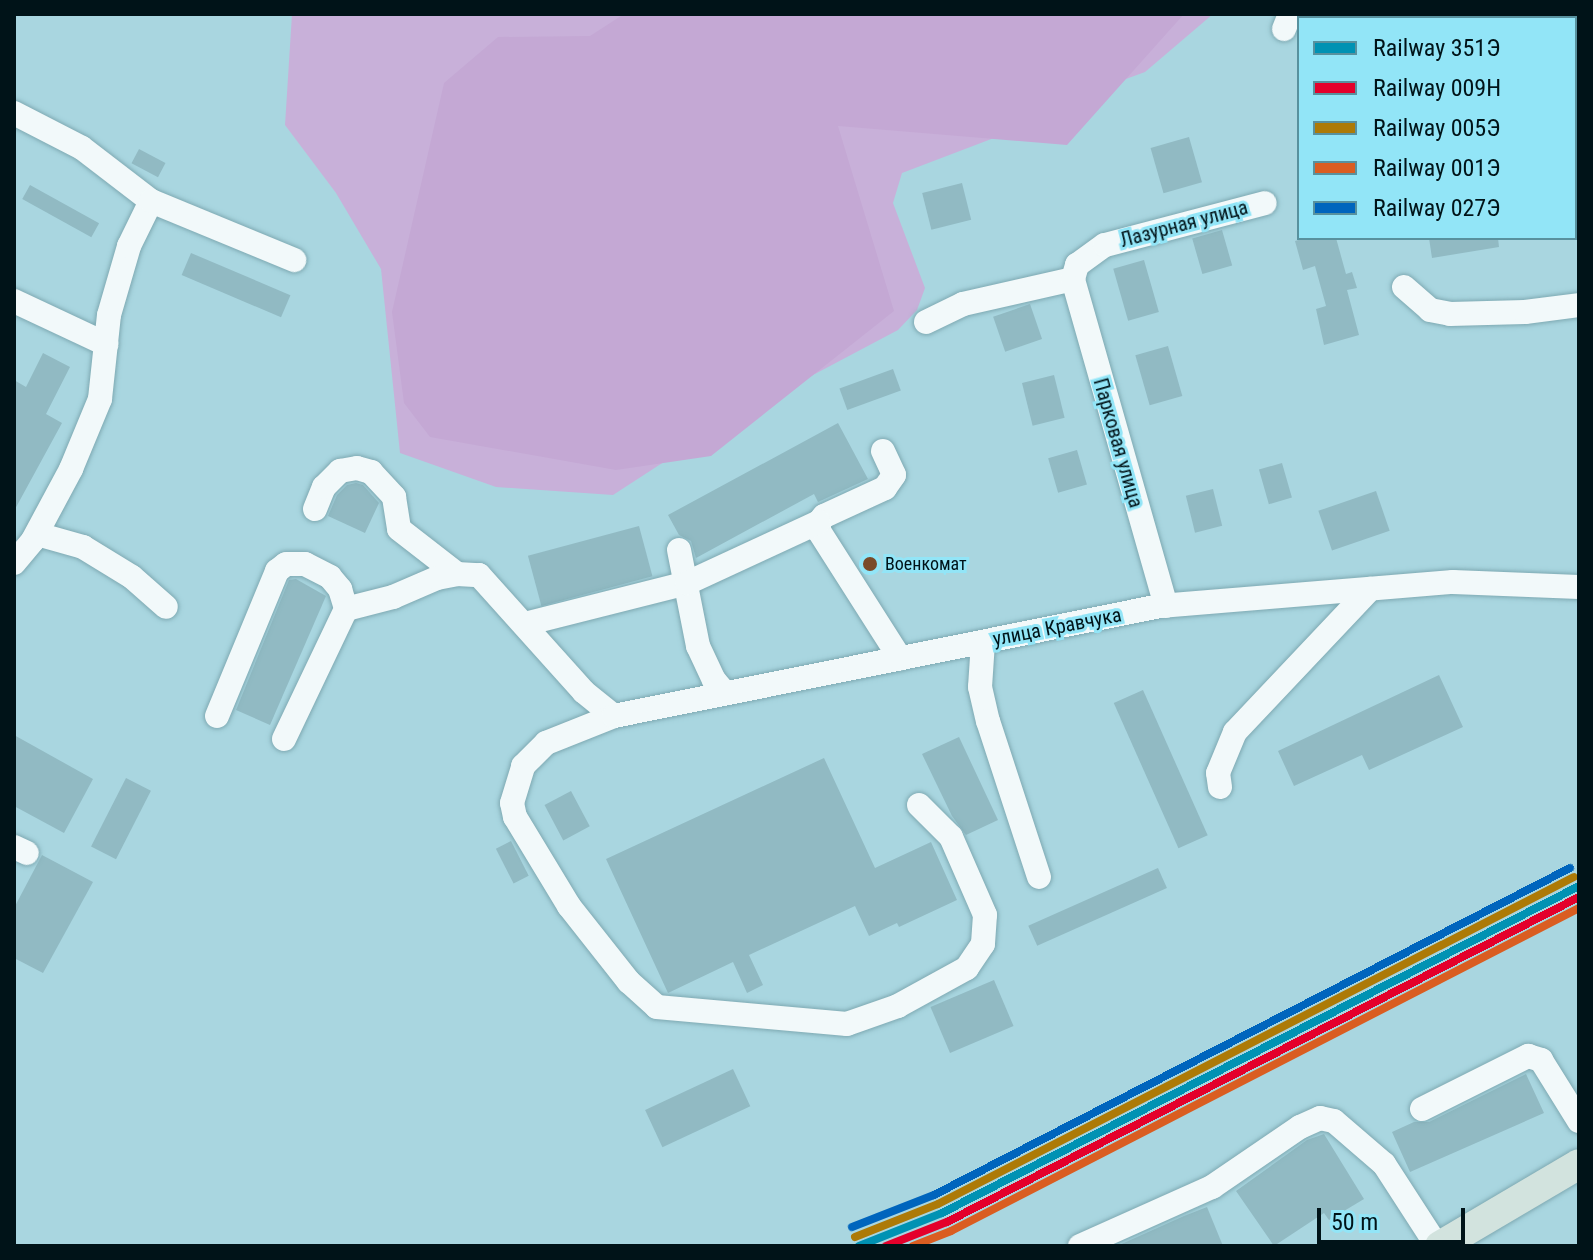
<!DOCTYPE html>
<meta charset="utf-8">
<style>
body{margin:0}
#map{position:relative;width:1593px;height:1260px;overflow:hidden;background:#a9d6e0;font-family:"Roboto Condensed",sans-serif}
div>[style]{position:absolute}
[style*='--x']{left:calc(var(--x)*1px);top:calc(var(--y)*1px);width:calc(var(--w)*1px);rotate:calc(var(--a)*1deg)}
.green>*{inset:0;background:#c8b0d9}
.forest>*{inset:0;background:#c4a8d4}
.building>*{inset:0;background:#91bac3;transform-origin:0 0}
.roads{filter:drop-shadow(0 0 2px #7ea9b2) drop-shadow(0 0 2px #7ea9b2)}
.minor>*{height:24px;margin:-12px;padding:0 12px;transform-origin:12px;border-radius:12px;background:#f2f9fa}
.major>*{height:30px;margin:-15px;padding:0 15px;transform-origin:15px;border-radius:15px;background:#d2e3de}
.rail-1>*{height:8px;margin:-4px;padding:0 4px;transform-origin:4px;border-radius:4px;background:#0092b3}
.rail-2>*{height:8px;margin:-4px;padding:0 4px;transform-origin:4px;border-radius:4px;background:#e4002b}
.rail-3>*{height:8px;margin:-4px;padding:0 4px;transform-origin:4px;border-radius:4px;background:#ad7a07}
.rail-4>*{height:8px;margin:-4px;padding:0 4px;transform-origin:4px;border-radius:4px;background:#da5d21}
.rail-5>*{height:8px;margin:-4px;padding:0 4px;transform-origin:4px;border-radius:4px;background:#0065bd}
.dots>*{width:22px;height:22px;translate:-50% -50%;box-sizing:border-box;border:4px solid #92e5f7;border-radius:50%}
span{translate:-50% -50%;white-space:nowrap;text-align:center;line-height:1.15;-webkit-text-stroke:6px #92e5f7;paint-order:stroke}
.bus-label{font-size:18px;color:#001318}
.left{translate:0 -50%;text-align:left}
.street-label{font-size:20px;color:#001318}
.frame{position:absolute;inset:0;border:16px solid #001318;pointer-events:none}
.legend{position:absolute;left:1297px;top:16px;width:280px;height:224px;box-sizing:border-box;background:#92e5f7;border:2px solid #58919e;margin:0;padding:10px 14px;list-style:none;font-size:24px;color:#001318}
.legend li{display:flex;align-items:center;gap:16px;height:40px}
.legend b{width:40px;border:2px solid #58919e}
.scale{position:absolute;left:1317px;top:1208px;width:148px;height:36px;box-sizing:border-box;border:4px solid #001318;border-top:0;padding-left:10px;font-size:24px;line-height:28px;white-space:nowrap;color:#001318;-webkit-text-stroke:6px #92e5f7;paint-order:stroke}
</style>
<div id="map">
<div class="green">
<i style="clip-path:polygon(292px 14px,1213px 14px,1145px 72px,1085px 94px,1007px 133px,902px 173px,893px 203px,925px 288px,917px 310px,898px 330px,730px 419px,613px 495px,496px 487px,400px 453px,381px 269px,336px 193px,285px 125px)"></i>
</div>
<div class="forest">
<i style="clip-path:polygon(624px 14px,1184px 14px,1067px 145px,838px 126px,894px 311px,711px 456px,616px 470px,430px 437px,404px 403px,392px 312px,444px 83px,498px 37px,590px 36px)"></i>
</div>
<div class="building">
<i style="left:1189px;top:137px;width:47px;height:40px;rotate:74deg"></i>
<i style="left:139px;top:149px;width:30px;height:16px;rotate:28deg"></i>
<i style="left:962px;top:183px;width:38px;height:41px;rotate:76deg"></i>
<i style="left:30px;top:185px;width:79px;height:16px;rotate:29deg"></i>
<i style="left:1222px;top:230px;width:37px;height:31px;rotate:74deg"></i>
<i style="clip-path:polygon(1305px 238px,1336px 238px,1346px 274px,1352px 272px,1357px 288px,1347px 290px,1359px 335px,1324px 345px,1316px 309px,1326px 306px,1315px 266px,1303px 270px,1295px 241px)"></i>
<i style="clip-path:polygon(1429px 238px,1498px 238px,1499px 247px,1432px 258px)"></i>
<i style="left:191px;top:253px;width:108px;height:24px;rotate:23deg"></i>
<i style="left:1144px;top:260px;width:54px;height:32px;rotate:74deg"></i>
<i style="left:1030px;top:304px;width:37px;height:39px;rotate:71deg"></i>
<i style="left:1168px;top:346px;width:52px;height:34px;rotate:74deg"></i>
<i style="clip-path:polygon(43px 353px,70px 367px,46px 414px,62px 423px,14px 511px,14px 380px,26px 387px)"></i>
<i style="left:893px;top:369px;width:23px;height:57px;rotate:70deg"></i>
<i style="left:1054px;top:375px;width:44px;height:33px;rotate:76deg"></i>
<i style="clip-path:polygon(838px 423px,868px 479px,818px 502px,814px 494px,696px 558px,691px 541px,679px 535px,668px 515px)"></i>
<i style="left:1077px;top:450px;width:36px;height:30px;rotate:74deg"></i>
<i style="left:1282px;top:463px;width:36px;height:24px;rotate:74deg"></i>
<i style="clip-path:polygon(356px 483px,363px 485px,379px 503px,365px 533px,328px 516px,337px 495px,347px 485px)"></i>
<i style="left:1213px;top:489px;width:38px;height:28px;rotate:76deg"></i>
<i style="left:1376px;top:491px;width:42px;height:61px;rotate:71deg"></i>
<i style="left:639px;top:526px;width:52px;height:115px;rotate:75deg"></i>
<i style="clip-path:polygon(296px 579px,326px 596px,270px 725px,236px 710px,289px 580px)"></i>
<i style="clip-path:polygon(1439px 675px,1463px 727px,1369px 770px,1362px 755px,1294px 786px,1278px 751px)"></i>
<i style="left:1143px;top:690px;width:159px;height:32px;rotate:66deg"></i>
<i style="clip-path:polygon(14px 735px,93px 779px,64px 833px,14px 806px)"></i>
<i style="clip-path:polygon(959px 737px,998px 820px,966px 835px,952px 816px,922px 754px)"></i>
<i style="clip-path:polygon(824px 758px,875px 868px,931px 842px,957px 900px,899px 927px,897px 923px,869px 936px,855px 906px,749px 955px,763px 985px,747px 993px,733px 962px,668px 993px,606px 859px)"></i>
<i style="left:126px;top:778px;width:28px;height:77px;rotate:27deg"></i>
<i style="left:571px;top:791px;width:40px;height:30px;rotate:62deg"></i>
<i style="left:511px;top:841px;width:39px;height:17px;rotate:63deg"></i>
<i style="clip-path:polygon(42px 855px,93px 882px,43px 973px,14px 958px,14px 908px)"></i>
<i style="left:1158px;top:868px;width:22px;height:142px;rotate:66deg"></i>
<i style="left:994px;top:980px;width:50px;height:69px;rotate:67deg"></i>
<i style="left:733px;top:1069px;width:41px;height:97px;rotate:65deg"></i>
<i style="clip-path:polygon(1526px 1074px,1544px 1113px,1410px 1172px,1392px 1132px,1414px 1122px,1429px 1122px)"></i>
<i style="clip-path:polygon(1324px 1134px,1364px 1199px,1329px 1220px,1324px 1213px,1274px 1246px,1236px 1191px,1307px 1140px)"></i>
<i style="clip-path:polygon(1207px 1207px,1223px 1246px,1117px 1246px,1184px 1216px)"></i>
</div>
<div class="roads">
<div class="minor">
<i style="--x:1284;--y:29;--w:16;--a:-68"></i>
<i style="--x:14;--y:113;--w:76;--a:27.2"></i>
<i style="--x:82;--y:148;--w:87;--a:37.5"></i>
<i style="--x:1404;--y:287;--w:35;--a:41"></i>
<i style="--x:1430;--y:310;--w:20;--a:11"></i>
<i style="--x:1450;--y:314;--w:75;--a:-1.5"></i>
<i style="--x:1525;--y:312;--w:54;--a:-7.4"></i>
<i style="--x:14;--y:301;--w:102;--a:25.1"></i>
<i style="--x:926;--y:322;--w:41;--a:-25.9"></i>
<i style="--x:963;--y:304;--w:113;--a:-12.8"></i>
<i style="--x:883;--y:451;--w:26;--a:65"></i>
<i style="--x:894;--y:475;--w:16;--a:125"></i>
<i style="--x:885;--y:488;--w:67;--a:155.3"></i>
<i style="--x:824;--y:516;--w:8;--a:130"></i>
<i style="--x:819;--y:522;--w:9;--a:90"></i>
<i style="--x:819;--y:531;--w:151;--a:57.5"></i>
<i style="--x:315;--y:509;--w:24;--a:-68"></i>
<i style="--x:324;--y:487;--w:23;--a:-45"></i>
<i style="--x:340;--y:471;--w:17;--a:-10"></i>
<i style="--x:357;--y:468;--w:15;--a:16"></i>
<i style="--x:371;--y:472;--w:34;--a:47"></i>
<i style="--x:394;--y:497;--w:32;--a:81"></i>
<i style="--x:399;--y:529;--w:73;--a:37.8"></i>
<i style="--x:37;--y:534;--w:48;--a:15.8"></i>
<i style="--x:83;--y:547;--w:57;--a:31.5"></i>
<i style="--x:132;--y:577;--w:45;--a:41.4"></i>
<i style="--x:679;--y:550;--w:98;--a:78.8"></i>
<i style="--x:698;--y:646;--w:38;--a:65"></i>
<i style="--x:714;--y:680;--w:17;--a:50"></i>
<i style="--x:14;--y:563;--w:30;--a:-50"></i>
<i style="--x:33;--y:540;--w:81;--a:-61.8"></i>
<i style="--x:71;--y:469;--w:76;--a:-67.5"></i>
<i style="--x:100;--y:399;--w:84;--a:-83.9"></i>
<i style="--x:109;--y:315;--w:72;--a:-73.8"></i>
<i style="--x:129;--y:246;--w:50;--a:-63.9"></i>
<i style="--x:151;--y:201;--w:155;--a:22.4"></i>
<i style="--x:1166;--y:606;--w:340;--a:-105.9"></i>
<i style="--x:1073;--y:279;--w:15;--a:-74"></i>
<i style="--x:1077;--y:265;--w:34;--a:-36"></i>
<i style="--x:1105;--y:245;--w:165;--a:-14.7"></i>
<i style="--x:525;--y:624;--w:167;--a:-14.2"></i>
<i style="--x:687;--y:583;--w:145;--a:-24.8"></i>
<i style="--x:983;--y:642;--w:45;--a:93.8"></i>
<i style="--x:980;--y:687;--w:35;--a:77"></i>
<i style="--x:988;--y:721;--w:164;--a:71.9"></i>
<i style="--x:217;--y:716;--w:157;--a:-67.5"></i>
<i style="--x:277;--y:571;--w:11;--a:-38"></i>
<i style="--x:286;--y:564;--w:19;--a:0"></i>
<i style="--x:305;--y:564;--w:28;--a:27"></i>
<i style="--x:330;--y:577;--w:16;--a:50"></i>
<i style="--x:340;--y:589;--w:21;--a:73"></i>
<i style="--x:284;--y:739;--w:144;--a:-64.5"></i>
<i style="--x:346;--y:609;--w:49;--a:-14.3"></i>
<i style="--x:393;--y:597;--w:48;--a:-23.4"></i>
<i style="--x:437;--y:578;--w:20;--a:-11"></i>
<i style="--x:457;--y:574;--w:22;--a:3"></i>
<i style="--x:479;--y:575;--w:157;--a:48.1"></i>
<i style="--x:584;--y:692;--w:38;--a:39"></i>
<i style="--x:1220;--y:787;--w:14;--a:-98"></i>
<i style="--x:1218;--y:773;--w:44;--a:-67.5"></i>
<i style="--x:1235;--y:732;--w:197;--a:-46.6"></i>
<i style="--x:919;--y:805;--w:45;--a:45"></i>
<i style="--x:951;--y:837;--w:85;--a:66.4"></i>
<i style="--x:985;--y:915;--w:29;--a:94"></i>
<i style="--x:983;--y:944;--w:29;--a:124"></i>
<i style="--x:967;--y:968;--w:79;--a:151.2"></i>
<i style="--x:898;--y:1006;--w:54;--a:160.6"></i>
<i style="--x:847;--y:1024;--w:191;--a:-174.9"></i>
<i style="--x:657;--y:1007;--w:38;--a:-138"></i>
<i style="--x:629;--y:982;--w:97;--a:-128.3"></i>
<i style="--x:569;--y:906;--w:104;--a:-121.2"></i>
<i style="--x:515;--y:817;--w:14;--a:-102"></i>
<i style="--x:512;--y:803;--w:39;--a:-73"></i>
<i style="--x:523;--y:766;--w:33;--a:-45"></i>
<i style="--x:546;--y:743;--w:73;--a:-21.7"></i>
<i style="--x:614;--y:716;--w:557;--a:-11.39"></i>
<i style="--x:1160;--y:606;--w:294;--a:-4.7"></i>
<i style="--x:1453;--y:582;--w:126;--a:2.3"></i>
<i style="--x:14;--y:847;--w:14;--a:25"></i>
<i style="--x:1422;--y:1109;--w:119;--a:-26.6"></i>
<i style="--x:1528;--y:1056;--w:14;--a:17"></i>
<i style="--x:1541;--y:1060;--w:72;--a:58.1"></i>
<i style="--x:1080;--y:1246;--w:145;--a:-24.1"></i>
<i style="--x:1212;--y:1187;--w:107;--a:-34.3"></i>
<i style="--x:1300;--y:1127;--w:22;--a:-24"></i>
<i style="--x:1320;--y:1118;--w:14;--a:12"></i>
<i style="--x:1334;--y:1121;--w:66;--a:40.7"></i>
<i style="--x:1384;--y:1164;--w:98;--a:57.1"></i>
</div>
<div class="major">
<i style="--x:1440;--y:1246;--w:161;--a:-30.5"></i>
</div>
</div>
<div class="rail-1">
<i style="--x:859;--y:1246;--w:89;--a:-21.7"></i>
<i style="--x:942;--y:1213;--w:716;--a:-27.17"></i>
</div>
<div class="rail-2">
<i style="--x:886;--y:1246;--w:66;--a:-21.5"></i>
<i style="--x:947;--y:1222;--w:711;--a:-27.21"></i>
</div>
<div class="rail-3">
<i style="--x:855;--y:1237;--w:89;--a:-21.7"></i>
<i style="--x:938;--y:1204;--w:715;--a:-27.21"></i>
</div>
<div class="rail-4">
<i style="--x:913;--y:1246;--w:41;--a:-21.5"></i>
<i style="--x:951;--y:1231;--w:706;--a:-27.22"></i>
</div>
<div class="rail-5">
<i style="--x:852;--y:1227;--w:88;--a:-21.3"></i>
<i style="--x:934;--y:1195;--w:715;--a:-27.21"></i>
</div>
<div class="dots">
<i style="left:870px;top:564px;background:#7a4b2a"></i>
</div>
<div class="bus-label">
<span class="left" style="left:885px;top:564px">Военкомат</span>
</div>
<div class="street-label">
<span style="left:1184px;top:224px;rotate:-15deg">Лазурная улица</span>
<span style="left:1118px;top:443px;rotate:74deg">Парковая улица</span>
<span style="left:1057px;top:627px;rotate:-11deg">улица Кравчука</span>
</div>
<div class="frame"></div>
<ul class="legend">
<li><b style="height:10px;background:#0092b3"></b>Railway 351Э</li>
<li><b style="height:10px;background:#e4002b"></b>Railway 009Н</li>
<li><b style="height:10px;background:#ad7a07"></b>Railway 005Э</li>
<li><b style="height:10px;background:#da5d21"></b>Railway 001Э</li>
<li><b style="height:10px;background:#0065bd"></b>Railway 027Э</li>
</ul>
<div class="scale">50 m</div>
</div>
